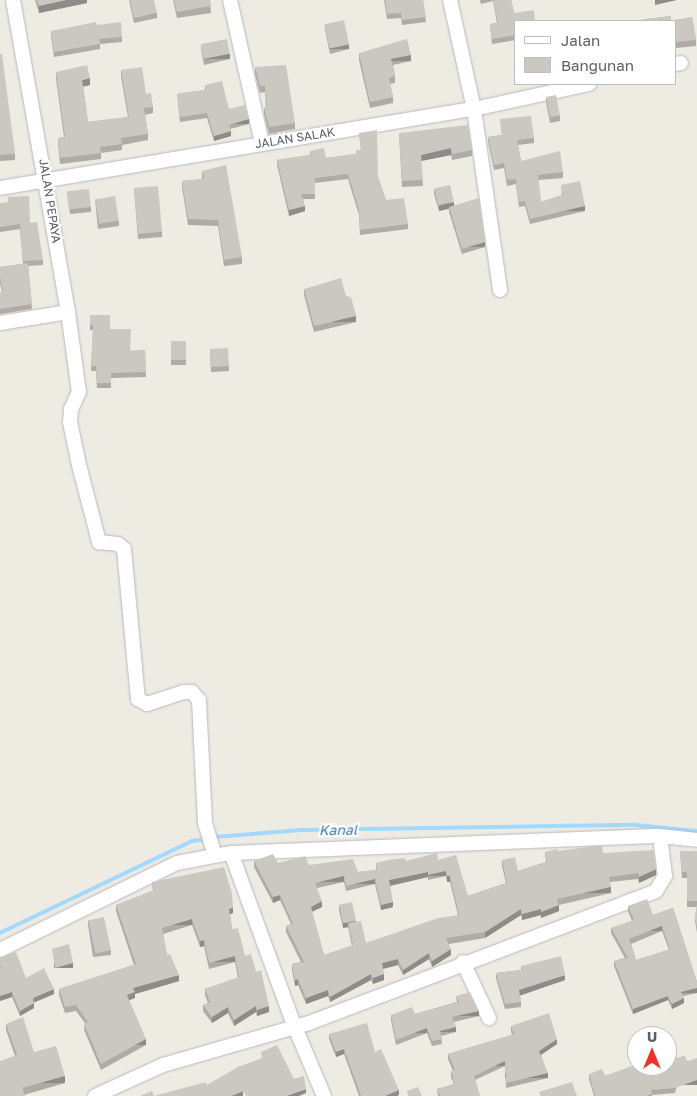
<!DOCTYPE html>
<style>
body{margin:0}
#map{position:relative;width:697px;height:1096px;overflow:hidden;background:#eeebe3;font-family:"Golos Text",sans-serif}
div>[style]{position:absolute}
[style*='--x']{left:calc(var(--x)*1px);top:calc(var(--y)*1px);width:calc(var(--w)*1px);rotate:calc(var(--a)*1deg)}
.stream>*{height:4px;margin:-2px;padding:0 2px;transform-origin:2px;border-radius:2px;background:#a2d9ff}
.roads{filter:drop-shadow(0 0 1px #b5b9be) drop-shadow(0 0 1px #b5b9be)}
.minor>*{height:14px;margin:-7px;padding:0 7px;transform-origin:7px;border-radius:7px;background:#fff}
.wall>*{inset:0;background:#afaca7;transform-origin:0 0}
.shaded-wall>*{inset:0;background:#8e8c88;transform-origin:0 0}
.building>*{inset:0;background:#cbc8c2;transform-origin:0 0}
span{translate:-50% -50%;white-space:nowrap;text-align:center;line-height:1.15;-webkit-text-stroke:4px #fff;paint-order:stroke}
.street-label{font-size:12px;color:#5b5f64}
.water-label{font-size:14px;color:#3a79b6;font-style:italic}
.legend{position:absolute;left:514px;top:20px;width:162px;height:65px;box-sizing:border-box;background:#fff;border:1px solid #bdbfc1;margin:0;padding:6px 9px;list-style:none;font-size:15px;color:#5b5f64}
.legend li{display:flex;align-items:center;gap:10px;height:25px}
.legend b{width:25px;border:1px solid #bdbfc1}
.north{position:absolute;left:627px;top:1026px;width:50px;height:50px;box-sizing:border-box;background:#fff;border:1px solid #bdbfc1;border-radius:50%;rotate:0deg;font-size:14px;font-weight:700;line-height:20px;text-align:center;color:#5b5f64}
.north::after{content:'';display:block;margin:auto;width:18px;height:22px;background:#f03127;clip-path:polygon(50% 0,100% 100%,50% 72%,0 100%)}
</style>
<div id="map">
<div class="stream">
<i style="--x:214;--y:837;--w:88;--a:-4.5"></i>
<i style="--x:302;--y:830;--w:333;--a:-0.9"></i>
<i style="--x:635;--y:825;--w:62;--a:5.5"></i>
<i style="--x:0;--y:933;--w:213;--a:-25.6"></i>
<i style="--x:192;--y:841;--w:15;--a:-8"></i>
</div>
<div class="roads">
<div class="minor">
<i style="--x:13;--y:0;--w:317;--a:80"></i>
<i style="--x:68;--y:312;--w:81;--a:82.2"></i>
<i style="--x:79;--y:392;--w:19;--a:115"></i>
<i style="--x:71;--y:409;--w:13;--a:94"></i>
<i style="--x:70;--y:422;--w:44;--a:78.2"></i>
<i style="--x:79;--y:465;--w:80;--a:75.4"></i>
<i style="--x:99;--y:542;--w:19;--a:6"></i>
<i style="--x:118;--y:544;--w:8;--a:40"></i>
<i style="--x:124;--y:549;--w:151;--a:84.7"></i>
<i style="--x:138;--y:699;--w:10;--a:29"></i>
<i style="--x:147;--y:704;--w:39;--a:-18"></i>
<i style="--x:184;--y:692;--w:8;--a:0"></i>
<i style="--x:192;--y:692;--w:11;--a:49"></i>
<i style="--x:199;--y:700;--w:123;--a:87.2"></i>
<i style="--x:205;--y:823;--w:34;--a:73"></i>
<i style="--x:230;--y:0;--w:147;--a:77.4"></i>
<i style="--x:450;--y:0;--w:112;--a:77.6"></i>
<i style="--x:474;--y:109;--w:183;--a:81.8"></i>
<i style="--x:676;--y:64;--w:5;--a:-11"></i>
<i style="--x:0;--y:188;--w:481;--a:-9.5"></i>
<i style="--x:474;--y:109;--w:118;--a:-12.3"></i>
<i style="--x:0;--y:323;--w:69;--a:-9.2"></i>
<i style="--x:0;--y:950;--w:197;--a:-26.2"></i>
<i style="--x:177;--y:863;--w:49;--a:-10.6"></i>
<i style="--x:463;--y:962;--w:62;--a:65.1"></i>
<i style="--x:95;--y:1096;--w:75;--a:-24.5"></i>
<i style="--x:163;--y:1065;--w:152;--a:-16"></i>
<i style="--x:309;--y:1023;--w:371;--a:-20.8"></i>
<i style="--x:656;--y:891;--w:17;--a:-59"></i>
<i style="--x:665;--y:876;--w:40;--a:-97.1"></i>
<i style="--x:324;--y:1096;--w:77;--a:-112.9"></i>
<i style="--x:294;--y:1025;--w:183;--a:-110.1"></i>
<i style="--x:231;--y:853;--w:429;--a:-2.3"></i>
<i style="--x:660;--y:836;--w:37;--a:6"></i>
</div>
</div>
<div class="wall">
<i style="clip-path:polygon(35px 0,87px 0,87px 3px,39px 13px)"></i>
<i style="clip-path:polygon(129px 0,147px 0,157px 13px,157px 18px,134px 23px)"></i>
<i style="clip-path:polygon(173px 0,210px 0,211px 13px,177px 18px)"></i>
<i style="clip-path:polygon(384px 0,423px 0,426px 22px,402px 25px,401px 18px,387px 19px)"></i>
<i style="clip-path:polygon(480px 0,511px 0,516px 21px,516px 40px,492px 44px,490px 24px,497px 23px,493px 1px,481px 4px)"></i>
<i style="clip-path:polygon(671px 16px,671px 21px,692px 17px,696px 40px,696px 46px,676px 48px,676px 21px,635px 21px,647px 19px)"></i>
<i style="clip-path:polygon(97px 25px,122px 37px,122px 42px,100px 44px,100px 49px,54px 57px,51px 36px,51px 31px)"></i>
<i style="clip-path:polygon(325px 25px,349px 49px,330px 54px,325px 30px)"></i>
<i style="clip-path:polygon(201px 45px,230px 59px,204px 65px,201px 50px)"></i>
<i style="clip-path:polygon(359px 53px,411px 61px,393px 65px,395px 76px,395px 83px,390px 84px,393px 97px,393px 103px,370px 108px,359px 60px)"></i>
<i style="clip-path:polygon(0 54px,15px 154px,15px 160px,0 161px)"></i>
<i style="clip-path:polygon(255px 67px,295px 123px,295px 129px,269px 134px,264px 114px,264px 107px,266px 107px,265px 92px,260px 93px,255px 74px)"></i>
<i style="clip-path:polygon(121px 70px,146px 94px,153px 107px,153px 113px,145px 115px,148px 134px,148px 140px,122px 145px,122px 150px,101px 153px,101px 159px,60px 164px,58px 144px,58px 138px,64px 137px,56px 79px,56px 72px,90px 85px,83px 86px,88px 122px,128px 117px,121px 77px)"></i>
<i style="clip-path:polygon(205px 85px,229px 109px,249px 124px,230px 129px,231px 136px,214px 141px,207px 118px,180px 122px,177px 94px,205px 90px)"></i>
<i style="clip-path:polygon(546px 97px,560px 116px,560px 121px,550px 123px,546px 102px)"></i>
<i style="clip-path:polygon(500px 119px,534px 138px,534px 143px,518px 145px,521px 161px,563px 172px,563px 178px,538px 180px,541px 202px,562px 195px,561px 185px,585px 211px,530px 224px,525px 206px,519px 207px,516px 184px,507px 186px,504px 168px,494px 170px,488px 142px,488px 137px,502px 135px)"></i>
<i style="clip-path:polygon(359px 133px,378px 177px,386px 200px,408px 224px,408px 229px,360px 235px,359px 215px,348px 179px,315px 183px,315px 199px,303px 199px,305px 211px,289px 216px,277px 165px,277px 160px,310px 155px,310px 151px,326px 158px,356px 154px,361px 150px)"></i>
<i style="clip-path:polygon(399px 133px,472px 150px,472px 156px,452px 160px,451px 155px,421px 161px,423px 186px,402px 187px)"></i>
<i style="clip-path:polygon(202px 171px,242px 257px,242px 264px,224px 266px,218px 226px,188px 225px,182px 187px,182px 181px,202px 179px)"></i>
<i style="clip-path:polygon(134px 188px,162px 232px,162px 237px,138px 239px)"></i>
<i style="clip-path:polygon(434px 189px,454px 205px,485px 247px,462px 254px,449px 212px,449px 209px,439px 211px,434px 194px)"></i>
<i style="clip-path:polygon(67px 192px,91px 207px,91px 212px,70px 214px)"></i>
<i style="clip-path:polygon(95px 199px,119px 221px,119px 226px,98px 229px)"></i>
<i style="clip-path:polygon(0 203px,30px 223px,43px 260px,43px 265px,28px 266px,32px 309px,0 314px,0 293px,2px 292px,0 283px,0 267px,23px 264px,20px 229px,0 232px)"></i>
<i style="clip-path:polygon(304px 289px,346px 296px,356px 322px,314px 332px,304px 295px)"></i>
<i style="clip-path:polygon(90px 315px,110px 329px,131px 351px,145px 350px,146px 377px,111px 378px,111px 388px,97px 388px,96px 371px,91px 371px,93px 330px,90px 330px)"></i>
<i style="left:171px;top:341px;width:15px;height:24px"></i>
<i style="clip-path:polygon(210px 350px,229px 366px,229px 371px,211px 372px)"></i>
<i style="clip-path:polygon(evenodd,558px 851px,603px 853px,656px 875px,639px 883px,638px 879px,610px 882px,611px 893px,559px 905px,559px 911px,541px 918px,541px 915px,522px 920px,521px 915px,485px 938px,449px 944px,451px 955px,432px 967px,429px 959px,403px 975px,398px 965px,383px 969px,384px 980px,373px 984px,371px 980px,330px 1002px,328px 996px,306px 1004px,298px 985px,295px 986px,292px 970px,292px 964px,301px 962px,286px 932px,286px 926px,291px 924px,280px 900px,273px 903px,254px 867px,254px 861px,278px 863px,309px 865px,358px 872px,376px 870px,376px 863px,406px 861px,438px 860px,468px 896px,506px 883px,502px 866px,502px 860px,518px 871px,546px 862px,545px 852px,558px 851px,446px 876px,447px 882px,450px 882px,458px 915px,366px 943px,356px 922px,339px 905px,339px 910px,343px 928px,348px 927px,352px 946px,324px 955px,312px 912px,322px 907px,317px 888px,344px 882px,346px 891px,375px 884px,381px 910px,393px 907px,390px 886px,428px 877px,428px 880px,446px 876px)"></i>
<i style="clip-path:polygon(680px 851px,697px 851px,697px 933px,695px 921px,697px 907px,687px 907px,687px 878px,682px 878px)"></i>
<i style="clip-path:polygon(152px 882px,233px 913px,230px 914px,232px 929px,245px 956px,256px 972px,269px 1012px,257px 1016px,256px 1012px,234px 1026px,228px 1013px,212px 1023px,203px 1011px,203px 1005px,208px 1003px,205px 995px,205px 989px,238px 978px,235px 962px,209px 969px,204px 946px,200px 947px,192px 925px,163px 934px,167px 955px,179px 981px,135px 994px,135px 998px,129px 1000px,146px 1045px,101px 1070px,84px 1030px,85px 1023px,76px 1011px,65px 1013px,59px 995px,59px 989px,134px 965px,116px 911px,116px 905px,153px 891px)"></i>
<i style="clip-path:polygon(evenodd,628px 906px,653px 915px,673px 908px,697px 982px,697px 993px,683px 996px,684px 1003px,672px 1009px,668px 1000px,633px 1014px,614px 966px,614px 961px,625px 958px,611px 933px,611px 928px,632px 921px,628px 911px,628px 906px,662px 931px,669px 950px,636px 960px,631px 944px,662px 931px)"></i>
<i style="clip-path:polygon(88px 920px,111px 950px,111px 955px,93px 957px,88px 925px)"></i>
<i style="clip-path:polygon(0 957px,26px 978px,54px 994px,34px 1002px,34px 1008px,20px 1016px,12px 997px,0 1001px)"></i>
<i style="clip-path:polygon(521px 966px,565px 980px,520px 995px,521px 1002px,521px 1007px,505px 1009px,496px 978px,496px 973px,521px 970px)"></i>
<i style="clip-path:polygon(456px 996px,479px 1016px,454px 1022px,456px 1032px,441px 1036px,442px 1044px,432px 1046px,427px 1033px,396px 1045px,391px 1020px,391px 1015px,415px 1014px,457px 1002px)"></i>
<i style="clip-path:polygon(6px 1024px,65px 1083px,24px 1095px,15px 1056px,6px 1030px)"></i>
<i style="clip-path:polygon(511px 1026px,557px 1044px,541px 1055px,548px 1078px,506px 1088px,505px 1066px,475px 1080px,480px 1096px,438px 1096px,437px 1089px,454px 1084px,451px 1077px,451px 1071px,453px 1071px,448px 1059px,448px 1054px,512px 1035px,511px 1031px)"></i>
<i style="clip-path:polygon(329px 1034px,399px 1095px,397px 1096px,359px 1096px,344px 1054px,336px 1057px,329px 1039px)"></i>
<i style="clip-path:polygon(685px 1056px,675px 1093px,652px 1095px,652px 1096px,594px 1096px,589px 1079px,589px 1074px,605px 1076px)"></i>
</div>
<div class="shaded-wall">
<i style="clip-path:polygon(66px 0,87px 0,87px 3px,39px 13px,39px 6px)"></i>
<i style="clip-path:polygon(655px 0,677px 0,655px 5px)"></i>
<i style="left:349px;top:44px;width:5px;height:20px;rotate:90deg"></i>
<i style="left:230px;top:54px;width:5px;height:27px;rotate:90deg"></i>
<i style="left:411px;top:55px;width:6px;height:20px;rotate:90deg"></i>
<i style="clip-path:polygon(90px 78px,90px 85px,82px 87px,82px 80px)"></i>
<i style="left:249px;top:119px;width:5px;height:21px;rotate:90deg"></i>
<i style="clip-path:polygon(231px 131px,231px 136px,214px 141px,214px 136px)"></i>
<i style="clip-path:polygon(451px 148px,451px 155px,421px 161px,421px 155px)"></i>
<i style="clip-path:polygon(454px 202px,454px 207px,439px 211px,439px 206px)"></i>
<i style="clip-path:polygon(305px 206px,305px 211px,289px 216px,289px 210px)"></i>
<i style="left:585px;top:206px;width:5px;height:57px;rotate:90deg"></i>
<i style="left:485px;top:242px;width:5px;height:24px;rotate:90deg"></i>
<i style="left:356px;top:316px;width:6px;height:43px;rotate:90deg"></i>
<i style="clip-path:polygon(656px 869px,656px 875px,639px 883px,639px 877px)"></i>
<i style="left:446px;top:871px;width:5px;height:18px;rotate:90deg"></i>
<i style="clip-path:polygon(428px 872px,428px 877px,389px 886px,389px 880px)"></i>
<i style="left:344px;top:876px;width:6px;height:30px;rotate:90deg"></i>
<i style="left:447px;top:876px;width:3px;height:6px"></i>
<i style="left:375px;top:879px;width:5px;height:30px;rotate:90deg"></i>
<i style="left:611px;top:887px;width:6px;height:55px;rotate:90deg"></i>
<i style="clip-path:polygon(280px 895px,280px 900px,273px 903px,273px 897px)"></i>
<i style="clip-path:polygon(322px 901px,322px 907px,311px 912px,311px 907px)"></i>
<i style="clip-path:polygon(393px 902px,393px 907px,381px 910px,381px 905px)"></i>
<i style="clip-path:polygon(559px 905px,559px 911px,541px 918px,541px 912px)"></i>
<i style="clip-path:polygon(233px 907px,233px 913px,229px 915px,229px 909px)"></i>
<i style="clip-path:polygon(521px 909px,521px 915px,485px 938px,485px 932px)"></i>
<i style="clip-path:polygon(541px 909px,541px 915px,522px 920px,522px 914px)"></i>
<i style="left:192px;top:919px;width:6px;height:31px;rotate:90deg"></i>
<i style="clip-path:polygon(356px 921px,356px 926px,348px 923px,348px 927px,343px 928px,343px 923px)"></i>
<i style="left:662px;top:926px;width:5px;height:35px;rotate:90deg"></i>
<i style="clip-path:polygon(204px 940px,204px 946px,200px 947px,200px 941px)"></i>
<i style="clip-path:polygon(451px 949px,451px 955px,432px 967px,432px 961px)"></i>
<i style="clip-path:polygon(429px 953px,429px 959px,403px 975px,403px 970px)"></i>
<i style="left:235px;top:956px;width:6px;height:27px;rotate:90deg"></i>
<i style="clip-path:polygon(398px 959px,398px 965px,382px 969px,382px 963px)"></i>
<i style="left:73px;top:963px;width:5px;height:19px;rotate:90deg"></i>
<i style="clip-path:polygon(371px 974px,371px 980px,330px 1002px,330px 997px)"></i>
<i style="clip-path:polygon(384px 974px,384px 980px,373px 984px,373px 978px)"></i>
<i style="clip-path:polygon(179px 975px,179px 981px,135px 994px,135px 998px,127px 1001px,127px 995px,133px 988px)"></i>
<i style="clip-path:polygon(565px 975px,565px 980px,519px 996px,519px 990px)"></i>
<i style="clip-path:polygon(298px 979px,298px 985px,295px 986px,295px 980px)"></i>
<i style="left:697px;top:988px;width:5px;height:16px;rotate:90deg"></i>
<i style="clip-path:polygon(54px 989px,54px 994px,33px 1003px,33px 998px)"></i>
<i style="clip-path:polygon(328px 990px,328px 996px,306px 1004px,306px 998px)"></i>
<i style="clip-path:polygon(12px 992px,12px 997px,0 1001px,0 996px)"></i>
<i style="clip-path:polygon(668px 996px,668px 1000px,633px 1014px,633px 1009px)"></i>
<i style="clip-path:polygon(684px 998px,684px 1003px,672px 1009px,672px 1004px)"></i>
<i style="clip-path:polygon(34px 1003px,34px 1008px,20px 1016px,20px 1011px)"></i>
<i style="clip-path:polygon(256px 1006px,256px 1012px,234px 1026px,234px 1020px)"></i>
<i style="clip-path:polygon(269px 1006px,269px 1012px,257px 1016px,257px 1010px)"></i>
<i style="clip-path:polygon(228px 1007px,228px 1013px,212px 1023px,212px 1017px)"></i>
<i style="left:479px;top:1011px;width:5px;height:28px;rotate:90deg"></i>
<i style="left:456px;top:1027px;width:5px;height:16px;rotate:90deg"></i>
<i style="left:427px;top:1028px;width:5px;height:33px;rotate:90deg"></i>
<i style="left:146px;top:1039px;width:6px;height:51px;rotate:90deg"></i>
<i style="clip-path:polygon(557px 1039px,557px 1044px,539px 1056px,539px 1051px)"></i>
<i style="clip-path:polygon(344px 1049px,344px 1054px,336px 1057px,336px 1052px)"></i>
<i style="left:505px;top:1061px;width:5px;height:34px;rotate:90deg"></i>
<i style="left:548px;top:1073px;width:5px;height:43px;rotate:90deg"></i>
<i style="left:65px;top:1076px;width:7px;height:45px;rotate:90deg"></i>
<i style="left:697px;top:1080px;width:5px;height:23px;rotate:90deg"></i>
<i style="clip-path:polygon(306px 1089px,306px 1093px,299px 1096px,286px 1096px)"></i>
<i style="clip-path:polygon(399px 1090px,399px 1095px,397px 1096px,385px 1096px)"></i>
<i style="clip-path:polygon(243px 1091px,243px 1096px,231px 1096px)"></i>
</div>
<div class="building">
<i style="clip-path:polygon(37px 0,66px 0,39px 6px)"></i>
<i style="clip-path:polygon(130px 0,154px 0,157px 13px,134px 18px)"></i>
<i style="clip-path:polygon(174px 0,210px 0,211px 6px,177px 12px)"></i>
<i style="clip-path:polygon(385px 0,423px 0,426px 17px,402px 20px,401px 13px,387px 14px)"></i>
<i style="clip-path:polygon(493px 0,511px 0,514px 13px,534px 10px,535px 21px,516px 21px,516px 35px,492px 39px,490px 24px,498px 23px)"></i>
<i style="clip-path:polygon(671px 16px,671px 21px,692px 17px,696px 40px,676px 42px,676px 21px,635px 21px,647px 19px)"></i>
<i style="left:344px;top:20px;width:25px;height:20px;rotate:78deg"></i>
<i style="clip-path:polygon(96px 22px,97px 25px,121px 22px,122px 37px,99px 39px,100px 44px,54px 52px,51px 31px)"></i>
<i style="left:227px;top:39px;width:15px;height:27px;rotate:79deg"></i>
<i style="clip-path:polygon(407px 39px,411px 55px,391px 59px,395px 76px,389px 78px,393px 97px,370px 102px,359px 53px)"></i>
<i style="clip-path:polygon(0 54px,2px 54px,15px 154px,0 155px)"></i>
<i style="clip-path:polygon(87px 65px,90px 78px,82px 80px,88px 122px,129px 117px,121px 70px,142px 67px,146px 94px,151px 93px,153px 107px,144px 108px,148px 134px,121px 138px,122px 144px,100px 147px,101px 153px,60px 158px,58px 138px,65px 137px,56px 72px)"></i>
<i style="clip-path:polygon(286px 65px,295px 123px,269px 127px,264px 107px,267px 107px,265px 86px,260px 86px,255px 67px)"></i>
<i style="clip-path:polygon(222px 81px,229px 109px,245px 105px,249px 119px,229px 125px,231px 131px,214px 136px,207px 113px,180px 117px,177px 94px,206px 90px,205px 85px)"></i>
<i style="left:556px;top:95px;width:21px;height:10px;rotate:79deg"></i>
<i style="clip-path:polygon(531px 116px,534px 138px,517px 140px,521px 161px,560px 151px,563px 172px,538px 175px,541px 202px,563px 195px,561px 185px,580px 181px,585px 206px,530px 219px,525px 201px,519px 202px,516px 179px,507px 180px,504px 163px,494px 165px,488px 137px,502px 135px,500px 119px)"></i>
<i style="clip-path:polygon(468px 125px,472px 150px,452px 154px,451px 148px,421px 155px,423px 180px,402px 181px,399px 133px)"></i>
<i style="clip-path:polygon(377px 130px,378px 177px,386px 200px,404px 198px,408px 224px,360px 230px,359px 210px,348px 174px,315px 178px,315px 194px,301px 194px,305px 206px,289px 210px,277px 160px,311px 155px,310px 151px,324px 148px,326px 158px,356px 154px,356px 150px,361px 150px,359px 133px)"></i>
<i style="clip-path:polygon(226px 165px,242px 257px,224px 260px,218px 220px,188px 219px,182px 181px,204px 179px,202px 171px)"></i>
<i style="left:450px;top:185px;width:17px;height:16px;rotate:77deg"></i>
<i style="left:158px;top:186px;width:46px;height:24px;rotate:85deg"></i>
<i style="left:89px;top:189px;width:18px;height:22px;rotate:84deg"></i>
<i style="clip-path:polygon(29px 196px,30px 223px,37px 222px,43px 260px,23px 261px,20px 224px,0 227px,0 203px,8px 202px,8px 197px)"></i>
<i style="left:115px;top:196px;width:25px;height:20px;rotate:81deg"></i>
<i style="clip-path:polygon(479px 198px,485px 242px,462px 249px,449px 207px)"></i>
<i style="clip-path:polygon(28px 263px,32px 304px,0 309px,0 293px,3px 292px,0 278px,0 267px)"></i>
<i style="clip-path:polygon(341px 278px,346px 296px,351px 297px,356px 316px,314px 326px,304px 289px)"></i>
<i style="clip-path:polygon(90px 315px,110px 315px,110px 329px,131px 329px,130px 351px,145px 350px,146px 372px,111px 373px,111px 383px,97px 383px,96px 366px,91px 366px,93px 325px,90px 325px)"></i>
<i style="left:171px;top:341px;width:15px;height:19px"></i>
<i style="left:228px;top:348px;width:18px;height:18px;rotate:87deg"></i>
<i style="clip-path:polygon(evenodd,602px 845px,603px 853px,653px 850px,654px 854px,656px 869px,639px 877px,638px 873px,609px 877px,611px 887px,557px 899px,559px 905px,541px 912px,541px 909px,522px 914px,521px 909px,485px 932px,446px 938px,451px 949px,432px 961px,429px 953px,403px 970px,398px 959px,382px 963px,384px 974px,373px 978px,371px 974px,330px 997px,328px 990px,306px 998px,298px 979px,295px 980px,292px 964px,304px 962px,286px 926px,293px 924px,280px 895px,273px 897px,254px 861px,273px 854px,278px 863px,305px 856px,309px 865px,353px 859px,358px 872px,377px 870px,376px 863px,388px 860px,405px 858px,406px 861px,437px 853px,438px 860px,456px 855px,468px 896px,507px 883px,502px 860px,515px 857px,518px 871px,547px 862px,545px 852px,557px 849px,558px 851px,602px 845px,446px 871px,447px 876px,450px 876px,459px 915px,438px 918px,366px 943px,361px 921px,348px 923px,353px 945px,324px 955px,311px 907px,322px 901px,315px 883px,344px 876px,346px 886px,375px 879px,381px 905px,393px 902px,389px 880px,428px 872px,428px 875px,446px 871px)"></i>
<i style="clip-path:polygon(680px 851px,697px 851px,697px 901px,687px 901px,687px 872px,682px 872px)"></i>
<i style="clip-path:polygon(224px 867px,232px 893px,233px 907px,229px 909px,232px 929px,238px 928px,245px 956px,251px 954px,256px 972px,261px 970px,269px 1006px,257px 1010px,256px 1006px,234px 1020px,228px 1007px,212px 1017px,203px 1005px,210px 1002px,205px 989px,239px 977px,235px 956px,209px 963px,204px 940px,200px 941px,192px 919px,162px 928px,167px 955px,170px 954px,179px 975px,133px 988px,135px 992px,127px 995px,146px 1039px,101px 1064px,84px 1024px,88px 1022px,76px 1005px,65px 1007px,59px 989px,136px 964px,116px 905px,154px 890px,152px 882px)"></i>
<i style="clip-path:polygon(evenodd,647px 899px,653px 915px,673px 908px,697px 982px,697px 988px,681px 992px,684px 998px,672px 1004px,668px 996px,633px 1009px,614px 961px,628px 958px,611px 928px,634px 920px,628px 906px,647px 899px,662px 926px,670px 949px,636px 960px,629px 939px,662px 926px)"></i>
<i style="left:352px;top:902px;width:19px;height:13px;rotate:78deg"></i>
<i style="clip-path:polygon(697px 904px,697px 928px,695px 915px)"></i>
<i style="left:104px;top:917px;width:34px;height:16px;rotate:78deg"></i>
<i style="clip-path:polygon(69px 944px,73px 963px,55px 968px,52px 949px)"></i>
<i style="clip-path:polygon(16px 952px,26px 978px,44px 968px,54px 989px,33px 998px,34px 1003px,20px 1011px,12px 992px,0 996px,0 969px,1px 968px,0 965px,0 957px)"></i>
<i style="clip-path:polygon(561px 956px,565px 975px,519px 990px,521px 1002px,505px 1004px,496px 973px,522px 970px,521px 966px)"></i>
<i style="clip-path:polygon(470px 992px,479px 1011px,452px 1017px,456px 1027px,440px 1031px,442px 1039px,432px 1041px,427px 1028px,396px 1040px,391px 1015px,412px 1007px,415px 1014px,459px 1002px,456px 996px)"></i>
<i style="clip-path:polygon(549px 1013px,557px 1039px,539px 1051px,548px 1073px,506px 1083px,505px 1061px,474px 1076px,480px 1096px,440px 1096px,437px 1089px,455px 1084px,451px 1071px,455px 1070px,448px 1054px,514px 1034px,511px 1026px)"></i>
<i style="clip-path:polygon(23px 1017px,34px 1052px,56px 1046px,65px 1076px,22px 1088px,25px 1096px,0 1096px,0 1061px,17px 1055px,6px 1024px)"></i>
<i style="clip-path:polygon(367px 1023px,375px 1052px,381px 1049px,399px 1090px,385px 1096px,361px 1096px,344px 1049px,336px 1052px,329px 1034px)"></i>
<i style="clip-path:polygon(277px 1045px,294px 1079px,304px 1076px,306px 1089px,286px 1096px,246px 1096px,243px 1091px,231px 1096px,140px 1096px,152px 1091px,154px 1096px,206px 1082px,207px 1085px,238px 1067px,262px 1058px,261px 1052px)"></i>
<i style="clip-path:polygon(685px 1056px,687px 1061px,697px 1058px,697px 1080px,675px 1088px,651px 1090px,652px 1094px,646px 1096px,595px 1096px,589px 1074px,602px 1069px,605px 1076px,637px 1064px,637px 1066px,667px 1066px,667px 1059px,668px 1060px)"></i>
<i style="clip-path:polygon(572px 1082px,577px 1096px,541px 1096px,539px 1092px)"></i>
<i style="clip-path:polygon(418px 1087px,422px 1096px,408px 1096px,407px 1091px)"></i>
</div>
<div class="street-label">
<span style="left:295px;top:138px;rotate:-9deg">JALAN SALAK</span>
<span style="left:50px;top:201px;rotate:81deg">JALAN PEPAYA</span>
</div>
<div class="water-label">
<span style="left:338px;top:830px;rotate:-1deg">Kanal</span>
</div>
<ul class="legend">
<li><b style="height:6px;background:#fff"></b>Jalan</li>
<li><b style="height:14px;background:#cbc8c2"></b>Bangunan</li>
</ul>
<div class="north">U</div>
</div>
